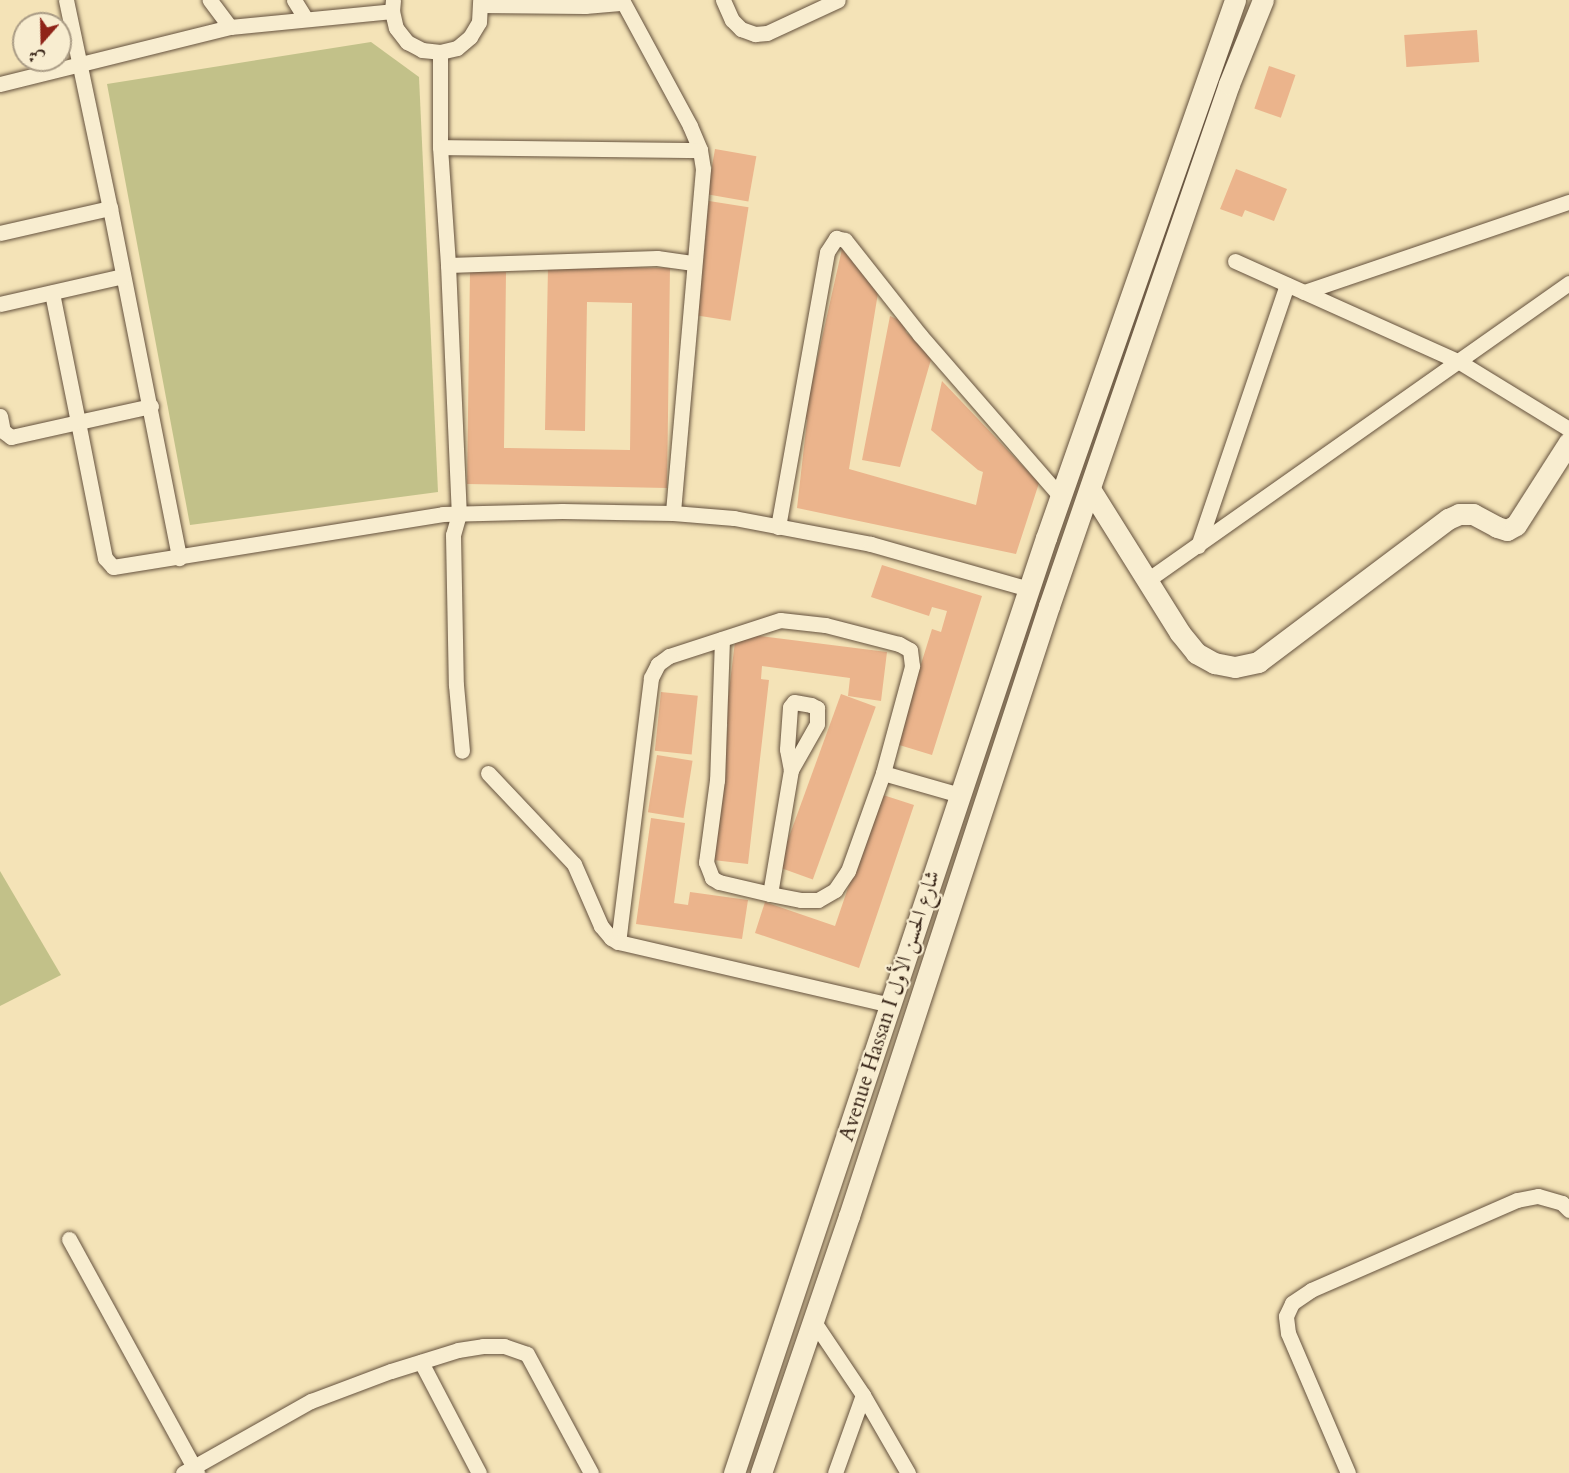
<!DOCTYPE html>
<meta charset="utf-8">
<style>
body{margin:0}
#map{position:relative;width:1569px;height:1473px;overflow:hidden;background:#f4e3b7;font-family:Cardo,Amiri,serif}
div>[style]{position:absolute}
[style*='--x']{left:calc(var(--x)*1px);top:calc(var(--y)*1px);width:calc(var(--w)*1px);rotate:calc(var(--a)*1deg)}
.green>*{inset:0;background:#c2c189}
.building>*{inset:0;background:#ebb48c;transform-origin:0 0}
.roads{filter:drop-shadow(0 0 2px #65523e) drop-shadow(0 0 2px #65523e)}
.street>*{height:15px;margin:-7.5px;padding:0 7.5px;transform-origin:7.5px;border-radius:7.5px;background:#f8edd0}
.secondary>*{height:21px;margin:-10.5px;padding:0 10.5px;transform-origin:10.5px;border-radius:10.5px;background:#f8edd0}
span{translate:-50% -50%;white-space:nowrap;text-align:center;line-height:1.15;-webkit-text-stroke:4.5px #f8edd0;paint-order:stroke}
.street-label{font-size:21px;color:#352215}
.north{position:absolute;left:12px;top:12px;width:60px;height:60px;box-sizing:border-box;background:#f8edd0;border:2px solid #aa9c85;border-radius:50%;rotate:200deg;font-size:16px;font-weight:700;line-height:24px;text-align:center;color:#352215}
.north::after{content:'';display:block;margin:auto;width:21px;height:27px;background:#8f2418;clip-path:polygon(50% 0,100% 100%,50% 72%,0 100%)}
</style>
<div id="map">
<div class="green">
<i style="clip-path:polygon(371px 42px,419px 77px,438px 492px,190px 525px,107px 84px)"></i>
<i style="clip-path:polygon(0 871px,61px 975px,0 1006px)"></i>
</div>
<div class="building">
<i style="left:1477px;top:30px;width:32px;height:73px;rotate:86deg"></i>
<i style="left:1269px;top:66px;width:28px;height:45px;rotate:19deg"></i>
<i style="left:715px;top:149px;width:42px;height:46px;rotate:10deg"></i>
<i style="clip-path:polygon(1236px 169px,1287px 189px,1274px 221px,1245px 210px,1242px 217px,1220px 209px)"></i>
<i style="left:709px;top:201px;width:40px;height:115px;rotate:9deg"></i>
<i style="clip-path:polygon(842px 249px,878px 293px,849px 469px,976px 505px,983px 472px,978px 470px,931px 430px,942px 381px,1039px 483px,1016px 554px,797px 508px,807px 420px,801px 414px,805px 396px,810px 391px)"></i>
<i style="clip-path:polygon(548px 266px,670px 268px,667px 488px,467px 484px,470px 271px,506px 272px,504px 448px,630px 450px,632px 303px,587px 302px,585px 431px,545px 430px)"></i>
<i style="clip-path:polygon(890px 316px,904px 322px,906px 332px,932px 356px,900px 467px,862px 460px)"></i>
<i style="clip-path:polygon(882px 565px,982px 596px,932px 755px,896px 744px,932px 629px,941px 632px,947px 611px,932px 607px,929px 616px,871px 597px)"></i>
<i style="clip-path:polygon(736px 633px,887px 652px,881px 701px,848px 696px,850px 678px,762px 666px,761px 679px,769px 680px,748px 864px,713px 860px,728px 724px,725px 724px)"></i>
<i style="left:661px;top:692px;width:37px;height:59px;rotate:6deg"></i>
<i style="left:841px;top:694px;width:37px;height:184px;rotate:20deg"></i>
<i style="left:657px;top:755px;width:36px;height:58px;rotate:9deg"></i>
<i style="clip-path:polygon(880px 794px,914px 805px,859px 968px,755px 933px,765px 902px,835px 926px)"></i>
<i style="clip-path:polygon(651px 818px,685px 823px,674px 903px,688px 905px,690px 892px,748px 900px,742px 939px,636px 924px)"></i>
</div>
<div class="roads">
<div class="street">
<i style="--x:66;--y:0;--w:213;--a:78.1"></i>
<i style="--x:294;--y:0;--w:22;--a:58"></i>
<i style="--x:393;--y:0;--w:11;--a:95"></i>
<i style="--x:392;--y:11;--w:17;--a:77"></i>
<i style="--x:396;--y:28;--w:18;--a:52"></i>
<i style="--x:407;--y:42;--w:17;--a:28"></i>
<i style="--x:422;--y:50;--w:18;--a:6"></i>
<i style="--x:440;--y:52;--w:17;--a:-13"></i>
<i style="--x:457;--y:48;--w:17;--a:-40"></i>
<i style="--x:470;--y:37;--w:17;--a:-59"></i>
<i style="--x:479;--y:22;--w:22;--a:-87"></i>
<i style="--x:622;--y:0;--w:143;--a:61.6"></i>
<i style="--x:690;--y:126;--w:26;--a:67"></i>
<i style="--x:700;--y:150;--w:19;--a:81"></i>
<i style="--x:703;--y:169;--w:345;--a:95"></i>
<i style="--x:723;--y:0;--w:22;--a:66"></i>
<i style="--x:732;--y:20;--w:13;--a:45"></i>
<i style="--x:741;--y:29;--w:15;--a:20"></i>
<i style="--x:755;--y:34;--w:12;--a:-5"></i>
<i style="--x:767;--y:33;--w:78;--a:-24.9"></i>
<i style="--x:481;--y:5;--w:104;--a:0.6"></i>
<i style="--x:585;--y:6;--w:38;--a:-5"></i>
<i style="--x:230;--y:27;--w:163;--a:-5.6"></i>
<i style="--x:440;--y:52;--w:95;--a:90"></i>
<i style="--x:440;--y:147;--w:118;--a:86.1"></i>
<i style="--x:448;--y:265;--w:209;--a:-1.9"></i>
<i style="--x:657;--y:258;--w:37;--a:8"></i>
<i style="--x:0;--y:84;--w:237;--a:-13.9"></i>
<i style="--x:230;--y:27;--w:34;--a:-127"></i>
<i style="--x:440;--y:147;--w:260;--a:0.7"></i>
<i style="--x:0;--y:233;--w:113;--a:-12.8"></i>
<i style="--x:110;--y:208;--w:357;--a:78.8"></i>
<i style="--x:1235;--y:261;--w:244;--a:24.2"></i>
<i style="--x:1458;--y:361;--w:130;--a:31.5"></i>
<i style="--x:448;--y:265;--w:249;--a:87.5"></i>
<i style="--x:459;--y:514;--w:22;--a:106"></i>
<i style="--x:453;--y:535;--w:150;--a:88.9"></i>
<i style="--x:456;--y:685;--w:66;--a:84.8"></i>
<i style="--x:1304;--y:292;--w:280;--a:-18.8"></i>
<i style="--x:0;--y:304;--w:126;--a:-12.8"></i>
<i style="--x:151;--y:406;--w:75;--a:167.6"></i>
<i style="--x:78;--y:422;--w:139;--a:78.8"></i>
<i style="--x:105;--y:558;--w:12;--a:48"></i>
<i style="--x:113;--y:567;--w:334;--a:-9.1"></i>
<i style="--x:443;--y:514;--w:119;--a:-1.4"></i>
<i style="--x:562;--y:511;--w:111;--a:1"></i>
<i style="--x:673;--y:513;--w:61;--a:4.7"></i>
<i style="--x:734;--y:518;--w:139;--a:10.7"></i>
<i style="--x:871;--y:544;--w:164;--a:15.9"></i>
<i style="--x:0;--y:416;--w:15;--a:79"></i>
<i style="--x:3;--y:431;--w:10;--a:37"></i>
<i style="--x:11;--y:437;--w:69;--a:-12.6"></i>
<i style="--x:78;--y:422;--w:132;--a:-101.4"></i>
<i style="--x:778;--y:527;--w:279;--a:-79.9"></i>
<i style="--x:827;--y:252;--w:17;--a:-57"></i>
<i style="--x:836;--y:238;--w:9;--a:13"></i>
<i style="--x:845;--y:240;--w:121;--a:51.7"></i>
<i style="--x:920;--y:335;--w:215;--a:49"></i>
<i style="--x:1198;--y:546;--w:276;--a:-71.2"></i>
<i style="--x:1149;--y:579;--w:514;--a:-35.17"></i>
<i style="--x:722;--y:639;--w:141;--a:92"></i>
<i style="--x:717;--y:780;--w:83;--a:97.6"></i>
<i style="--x:706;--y:862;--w:17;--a:69"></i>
<i style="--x:712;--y:878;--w:8;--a:30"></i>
<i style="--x:719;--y:882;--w:52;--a:13.2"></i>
<i style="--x:770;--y:894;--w:32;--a:11"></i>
<i style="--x:801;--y:900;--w:17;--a:0"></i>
<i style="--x:818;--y:900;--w:20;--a:-30"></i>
<i style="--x:835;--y:890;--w:23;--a:-56"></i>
<i style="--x:848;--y:871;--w:104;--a:-70.3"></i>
<i style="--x:883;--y:773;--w:80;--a:15.9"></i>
<i style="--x:488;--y:773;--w:125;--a:46.6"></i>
<i style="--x:574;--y:864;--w:68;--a:66.5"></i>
<i style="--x:601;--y:926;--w:16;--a:50"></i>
<i style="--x:611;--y:938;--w:8;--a:30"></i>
<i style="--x:883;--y:773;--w:111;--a:-74.8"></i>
<i style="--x:912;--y:666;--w:16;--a:-97"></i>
<i style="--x:910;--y:650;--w:13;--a:-151"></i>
<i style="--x:899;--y:644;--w:76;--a:-165.6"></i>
<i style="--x:825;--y:625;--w:45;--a:-173.7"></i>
<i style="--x:780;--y:620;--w:117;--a:162"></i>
<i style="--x:669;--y:656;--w:14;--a:144"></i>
<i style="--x:658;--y:664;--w:16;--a:117"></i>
<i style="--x:651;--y:678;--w:266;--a:97.1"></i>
<i style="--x:618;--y:942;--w:279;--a:13"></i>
<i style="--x:770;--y:894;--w:126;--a:-80.4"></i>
<i style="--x:791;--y:770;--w:21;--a:-101"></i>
<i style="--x:787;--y:749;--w:42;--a:-85.9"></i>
<i style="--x:790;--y:707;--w:6;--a:-51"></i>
<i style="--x:794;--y:702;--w:17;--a:10"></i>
<i style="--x:811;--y:705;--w:7;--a:27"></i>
<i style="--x:817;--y:708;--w:16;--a:90"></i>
<i style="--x:817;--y:724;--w:53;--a:119.5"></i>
<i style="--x:69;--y:1239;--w:267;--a:61.3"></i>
<i style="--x:812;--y:1319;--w:92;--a:56.1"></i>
<i style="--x:863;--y:1395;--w:90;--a:60"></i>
<i style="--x:421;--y:1362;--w:125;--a:62.4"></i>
<i style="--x:183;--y:1473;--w:147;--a:-29.4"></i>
<i style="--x:311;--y:1401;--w:85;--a:-20.6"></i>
<i style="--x:391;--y:1371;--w:70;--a:-17.4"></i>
<i style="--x:458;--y:1350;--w:25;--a:-9"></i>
<i style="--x:483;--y:1346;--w:21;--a:0"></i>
<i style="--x:504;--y:1346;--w:24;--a:19"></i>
<i style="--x:527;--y:1354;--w:135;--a:61.7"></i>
<i style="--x:835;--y:1473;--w:83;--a:-70.3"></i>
<i style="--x:1348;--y:1473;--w:152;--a:-113.2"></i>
<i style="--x:1288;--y:1333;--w:17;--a:-97"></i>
<i style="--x:1286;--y:1316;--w:14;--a:-65"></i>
<i style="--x:1292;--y:1303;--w:23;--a:-34"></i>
<i style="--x:1311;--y:1290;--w:225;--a:-23.6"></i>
<i style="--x:1517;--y:1200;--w:21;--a:-11"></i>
<i style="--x:1538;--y:1196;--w:25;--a:16"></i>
<i style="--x:1562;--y:1203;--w:10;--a:45"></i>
</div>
<div class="secondary">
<i style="--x:1090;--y:489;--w:170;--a:58"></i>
<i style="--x:1180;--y:633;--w:26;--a:51"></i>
<i style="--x:1196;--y:653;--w:21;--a:29"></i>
<i style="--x:1214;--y:663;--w:21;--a:11"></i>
<i style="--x:1235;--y:667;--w:24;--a:-12"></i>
<i style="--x:1258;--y:662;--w:238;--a:-37"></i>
<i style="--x:1448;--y:519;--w:12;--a:-24"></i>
<i style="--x:1459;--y:514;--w:14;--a:0"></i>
<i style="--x:1473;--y:514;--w:27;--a:28"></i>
<i style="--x:1497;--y:527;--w:10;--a:17"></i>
<i style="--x:1507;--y:530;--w:10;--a:-29"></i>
<i style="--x:1516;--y:525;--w:98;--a:-57.4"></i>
<i style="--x:734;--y:1473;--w:986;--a:-71.55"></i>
<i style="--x:1046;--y:538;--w:570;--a:-70.64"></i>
<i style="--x:761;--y:1473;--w:272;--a:-71.1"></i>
<i style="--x:849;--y:1216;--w:642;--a:-71.85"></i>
<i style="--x:1049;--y:606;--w:552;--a:-70.97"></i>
<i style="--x:1229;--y:84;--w:91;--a:-68"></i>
</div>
</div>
<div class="street-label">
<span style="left:890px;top:1006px;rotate:-72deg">Avenue Hassan I شارع الحسن الأول</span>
</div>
<div class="north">ش</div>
</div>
